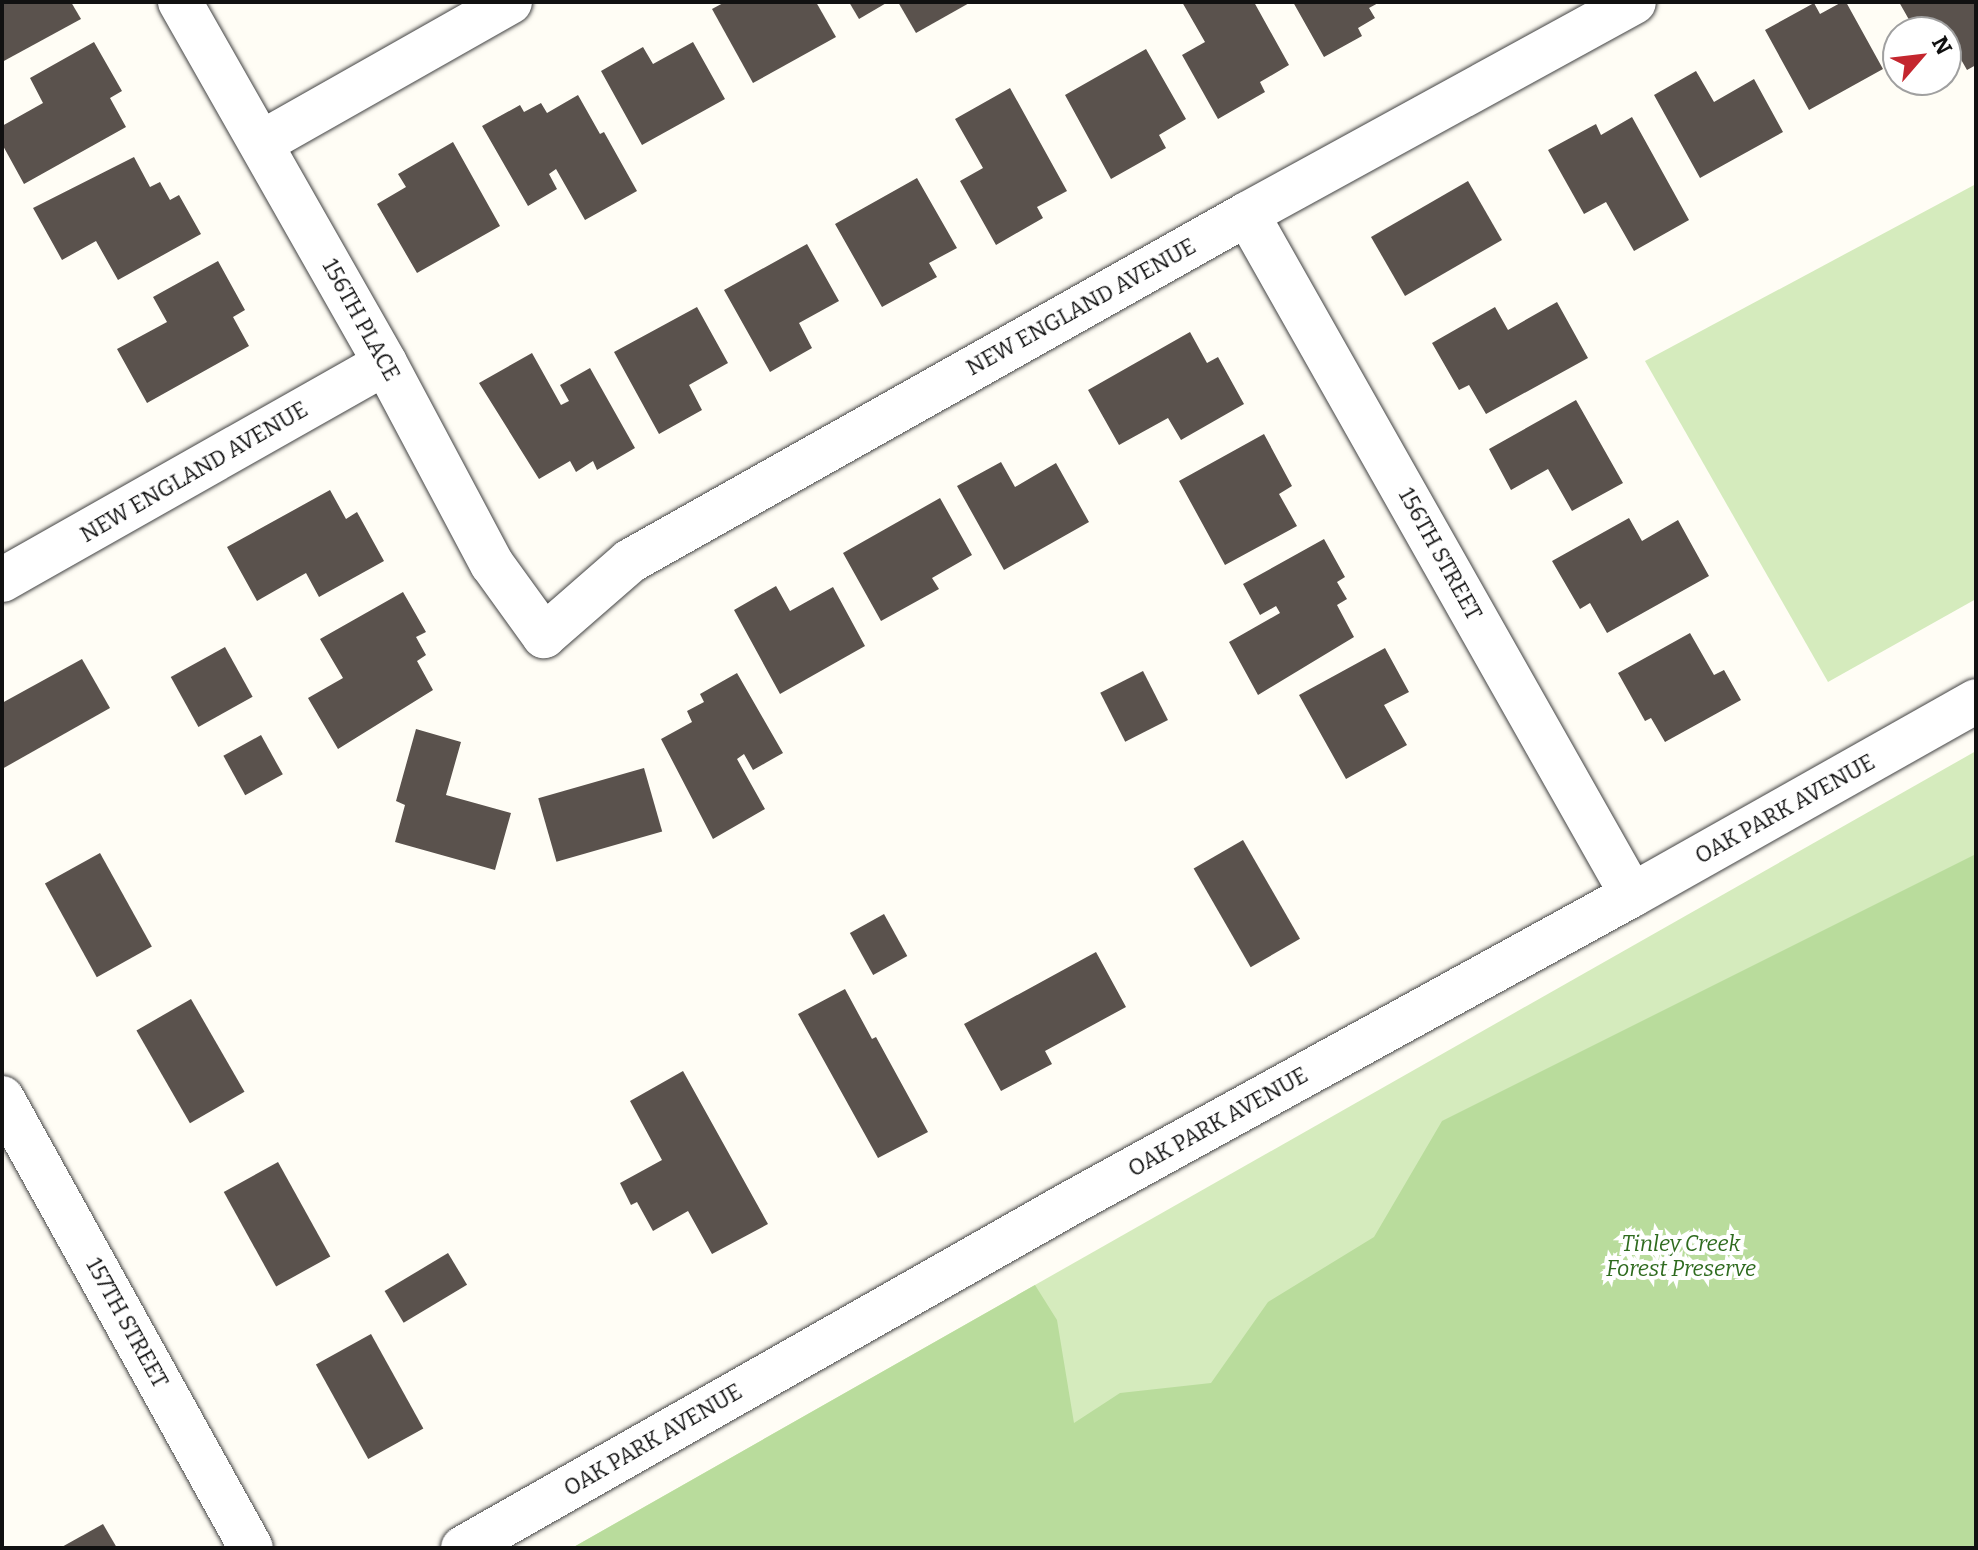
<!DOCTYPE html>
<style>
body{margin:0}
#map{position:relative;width:1978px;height:1550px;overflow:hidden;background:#fffdf5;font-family:Bitter,serif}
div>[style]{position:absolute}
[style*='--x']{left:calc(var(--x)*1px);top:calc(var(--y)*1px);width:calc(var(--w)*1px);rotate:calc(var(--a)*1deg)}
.green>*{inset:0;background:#d5ebbd}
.forest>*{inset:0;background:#b9dc9c}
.building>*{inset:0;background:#5a524d;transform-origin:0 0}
.roads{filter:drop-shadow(0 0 2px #444) drop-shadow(0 0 2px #444)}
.minor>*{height:44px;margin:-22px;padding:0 22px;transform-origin:22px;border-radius:22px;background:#fff}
span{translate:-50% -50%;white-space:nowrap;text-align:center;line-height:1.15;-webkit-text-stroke:8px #fff;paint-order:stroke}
.street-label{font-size:22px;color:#111}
.park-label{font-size:22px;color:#2f6b1f;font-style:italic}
.frame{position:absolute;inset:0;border:4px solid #111;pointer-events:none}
.north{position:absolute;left:1882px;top:16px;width:80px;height:80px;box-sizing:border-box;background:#fff;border:2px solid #a0a0a0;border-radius:50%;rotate:62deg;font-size:22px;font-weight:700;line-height:32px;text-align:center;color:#111}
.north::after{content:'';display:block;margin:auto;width:28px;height:36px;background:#c4262e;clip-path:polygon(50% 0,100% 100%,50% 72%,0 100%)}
</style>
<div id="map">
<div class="green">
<i style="clip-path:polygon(1976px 184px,1976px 599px,1828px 682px,1645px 361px)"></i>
<i style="clip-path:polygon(1976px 751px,1976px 1548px,572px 1548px,1035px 1285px)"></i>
</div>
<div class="forest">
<i style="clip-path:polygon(1976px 854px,1976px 1548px,572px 1548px,1035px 1285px,1057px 1320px,1074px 1423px,1120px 1393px,1211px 1383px,1268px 1302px,1374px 1237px,1442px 1121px)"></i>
</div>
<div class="building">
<i style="clip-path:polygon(2px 2px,71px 2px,81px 19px,2px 62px)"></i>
<i style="clip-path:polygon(725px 2px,816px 2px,836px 37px,753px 83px,712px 9px)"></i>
<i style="clip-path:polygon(849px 2px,888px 2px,859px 19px)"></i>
<i style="clip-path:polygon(898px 2px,971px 2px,916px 33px)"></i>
<i style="clip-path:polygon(1182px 2px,1254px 2px,1289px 65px,1260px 82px,1265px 92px,1218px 119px,1182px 55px,1205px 42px)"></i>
<i style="clip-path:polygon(1293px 2px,1380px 2px,1369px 8px,1375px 18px,1358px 28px,1362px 36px,1324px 57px)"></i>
<i style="clip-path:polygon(1842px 2px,1846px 2px,1883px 69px,1809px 110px,1765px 30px,1814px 3px,1820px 14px)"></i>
<i style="clip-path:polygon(1899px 2px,1976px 2px,1976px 65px,1967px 70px,1939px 21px,1916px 32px)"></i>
<i style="clip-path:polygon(94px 42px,122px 91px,110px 98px,126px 127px,24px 184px,2px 144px,2px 126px,43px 103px,30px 78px)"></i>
<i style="clip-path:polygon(693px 42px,725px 99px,642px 145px,601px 71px,643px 47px,653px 64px)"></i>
<i style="clip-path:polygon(1146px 49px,1186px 119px,1159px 135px,1166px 148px,1111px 179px,1065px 95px)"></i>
<i style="clip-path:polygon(1696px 71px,1714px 102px,1754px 79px,1783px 132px,1700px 178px,1654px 95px)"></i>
<i style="clip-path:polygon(1010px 88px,1067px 191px,1037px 207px,1043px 218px,996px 245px,960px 181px,983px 168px,955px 119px)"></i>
<i style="clip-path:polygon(578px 95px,600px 134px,604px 132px,637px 191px,585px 220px,556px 169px,549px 174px,557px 189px,528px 206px,482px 126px,520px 105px,524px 112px,541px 103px,547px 113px)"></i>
<i style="clip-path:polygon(1632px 117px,1689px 220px,1634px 251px,1606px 202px,1584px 214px,1548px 150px,1596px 124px,1601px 135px)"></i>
<i style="clip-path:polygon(453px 142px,500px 226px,417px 273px,377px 204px,406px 187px,398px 174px)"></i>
<i style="clip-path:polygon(134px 157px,150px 187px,160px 182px,170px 200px,179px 195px,201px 234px,118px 280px,96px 241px,62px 260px,33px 208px)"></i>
<i style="clip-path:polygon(917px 178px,957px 248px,929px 263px,937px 277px,882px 307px,835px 224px)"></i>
<i style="left:1468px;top:181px;width:68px;height:112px;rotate:60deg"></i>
<i style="clip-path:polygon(807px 244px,839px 301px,799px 323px,812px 348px,770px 372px,724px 290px)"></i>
<i style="clip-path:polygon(218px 261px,245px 310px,233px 317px,249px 346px,147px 403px,117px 349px,167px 322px,153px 297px)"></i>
<i style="clip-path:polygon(1557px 302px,1588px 358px,1486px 414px,1469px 385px,1459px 390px,1432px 343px,1495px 307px,1508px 330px)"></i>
<i style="clip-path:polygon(697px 307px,728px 363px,689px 385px,702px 410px,659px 434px,614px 352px)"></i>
<i style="clip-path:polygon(1190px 332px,1207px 363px,1218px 357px,1244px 404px,1181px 440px,1168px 418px,1119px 445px,1088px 390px)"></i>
<i style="clip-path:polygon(532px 353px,561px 405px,569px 401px,560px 385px,590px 368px,635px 448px,597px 470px,593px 461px,576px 472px,570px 461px,539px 479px,479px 383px)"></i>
<i style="clip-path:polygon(1576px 400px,1623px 483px,1572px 511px,1548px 469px,1511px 490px,1489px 449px)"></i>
<i style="clip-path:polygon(1264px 434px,1292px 486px,1279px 494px,1297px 526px,1225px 565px,1179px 481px)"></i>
<i style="clip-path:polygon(1001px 462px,1015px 487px,1056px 463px,1089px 522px,1004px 570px,957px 486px)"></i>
<i style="clip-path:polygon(330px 490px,346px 519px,357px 512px,384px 561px,319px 597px,306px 573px,257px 601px,227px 547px)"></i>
<i style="clip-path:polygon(940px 498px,972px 555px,932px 578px,939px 589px,881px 621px,843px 553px)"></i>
<i style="clip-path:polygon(1629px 518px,1642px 541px,1678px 520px,1709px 576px,1607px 633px,1590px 603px,1580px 609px,1552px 561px)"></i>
<i style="clip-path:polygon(1324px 539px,1345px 577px,1337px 582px,1347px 599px,1337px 605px,1354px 637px,1258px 695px,1229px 642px,1280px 613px,1276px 606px,1260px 615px,1243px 584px)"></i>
<i style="clip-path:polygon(776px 586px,790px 611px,833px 587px,865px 646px,780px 694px,734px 610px)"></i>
<i style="clip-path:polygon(403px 592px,426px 632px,416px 637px,426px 655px,417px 661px,433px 690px,338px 749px,308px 698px,343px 678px,320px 639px)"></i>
<i style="clip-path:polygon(1690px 633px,1714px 675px,1724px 670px,1741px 700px,1665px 742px,1651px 718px,1645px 721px,1618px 673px)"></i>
<i style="left:225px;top:647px;width:57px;height:62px;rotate:61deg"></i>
<i style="clip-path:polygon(1385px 648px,1409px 692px,1384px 705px,1407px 745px,1346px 779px,1299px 695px)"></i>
<i style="clip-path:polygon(82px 659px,110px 708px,2px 769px,2px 703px)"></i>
<i style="left:1143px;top:671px;width:55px;height:48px;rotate:63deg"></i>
<i style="clip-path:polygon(737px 673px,783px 753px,753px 770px,744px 754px,737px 759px,765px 809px,713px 839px,661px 739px,692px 722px,687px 711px,704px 702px,700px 694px)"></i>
<i style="clip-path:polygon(416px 729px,461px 742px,446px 795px,511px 813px,495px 870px,395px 842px,405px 805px,396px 801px)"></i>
<i style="left:261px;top:735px;width:45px;height:43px;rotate:61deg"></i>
<i style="left:644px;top:768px;width:66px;height:110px;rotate:74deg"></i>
<i style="left:1243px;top:840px;width:114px;height:57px;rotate:60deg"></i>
<i style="left:100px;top:853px;width:107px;height:63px;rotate:61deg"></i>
<i style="left:884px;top:914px;width:48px;height:39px;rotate:61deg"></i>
<i style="clip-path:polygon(1096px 952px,1126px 1007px,1045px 1051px,1052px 1064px,1001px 1091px,964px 1024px)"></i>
<i style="clip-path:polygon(845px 989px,872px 1039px,876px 1037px,928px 1132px,878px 1158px,798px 1014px)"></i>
<i style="left:191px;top:999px;width:107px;height:63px;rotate:60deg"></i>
<i style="clip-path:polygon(683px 1071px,768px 1224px,712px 1254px,688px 1211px,653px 1231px,637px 1202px,631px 1205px,620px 1183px,662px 1160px,630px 1101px)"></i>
<i style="left:278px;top:1162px;width:108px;height:62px;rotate:61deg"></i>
<i style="left:448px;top:1253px;width:37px;height:74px;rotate:59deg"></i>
<i style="left:371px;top:1334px;width:108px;height:63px;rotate:61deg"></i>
<i style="clip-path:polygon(103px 1524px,117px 1548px,60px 1548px)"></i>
</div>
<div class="roads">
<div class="minor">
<i style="--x:180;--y:2;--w:415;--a:60.4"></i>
<i style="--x:385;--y:363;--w:228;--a:62"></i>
<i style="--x:492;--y:564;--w:89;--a:54.2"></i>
<i style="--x:544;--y:636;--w:114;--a:-41.1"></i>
<i style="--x:630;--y:561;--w:708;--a:-29.35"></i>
<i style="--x:1247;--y:214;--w:441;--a:-28.7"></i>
<i style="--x:261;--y:143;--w:286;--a:-29.5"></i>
<i style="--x:1247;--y:214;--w:782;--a:60.52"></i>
<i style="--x:2;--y:580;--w:440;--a:-29.5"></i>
<i style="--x:2;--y:1098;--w:514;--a:61.04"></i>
<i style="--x:463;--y:1548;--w:697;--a:-29.58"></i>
<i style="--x:1069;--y:1204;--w:642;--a:-28.76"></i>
<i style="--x:1632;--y:895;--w:395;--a:-29.4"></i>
</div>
</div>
<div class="street-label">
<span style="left:1081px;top:307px;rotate:-29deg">NEW ENGLAND AVENUE</span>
<span style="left:361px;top:320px;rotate:61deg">156TH PLACE</span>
<span style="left:194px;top:472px;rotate:-30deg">NEW ENGLAND AVENUE</span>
<span style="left:1440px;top:554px;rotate:61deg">156TH STREET</span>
<span style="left:1785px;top:809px;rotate:-29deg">OAK PARK AVENUE</span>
<span style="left:1218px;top:1122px;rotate:-29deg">OAK PARK AVENUE</span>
<span style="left:127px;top:1323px;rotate:61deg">157TH STREET</span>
<span style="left:653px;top:1440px;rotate:-30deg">OAK PARK AVENUE</span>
</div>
<div class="park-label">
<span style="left:1681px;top:1256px">Tinley Creek<br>Forest Preserve</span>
</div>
<div class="frame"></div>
<div class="north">N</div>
</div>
